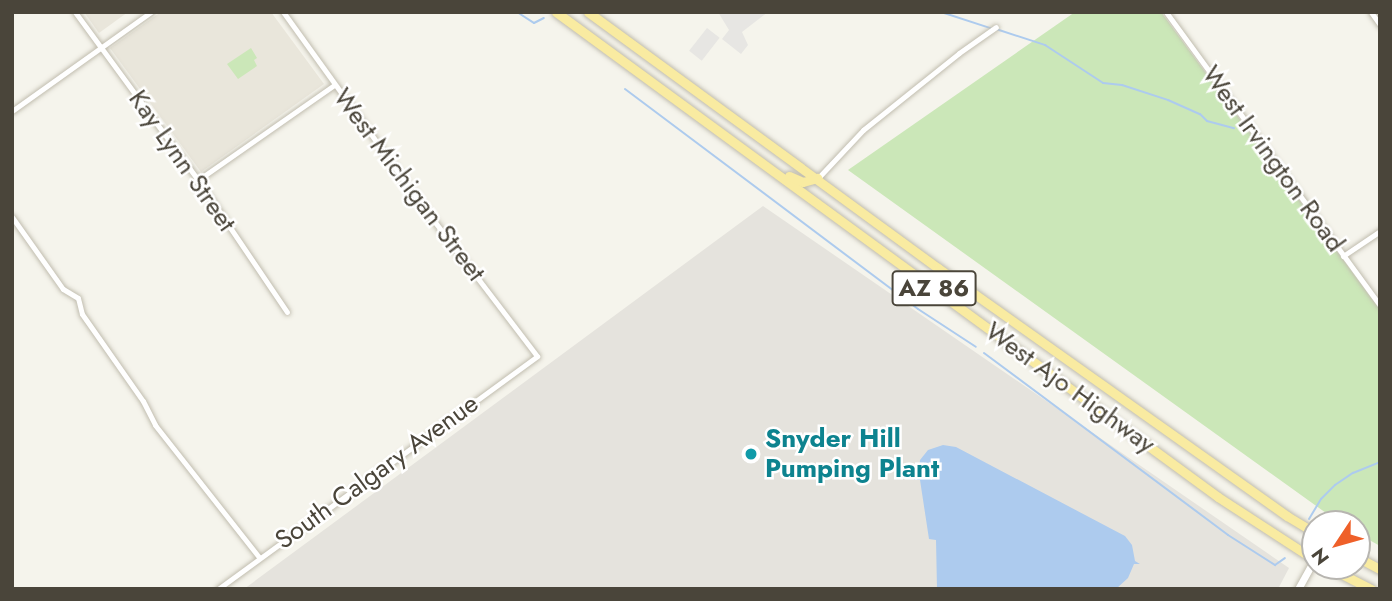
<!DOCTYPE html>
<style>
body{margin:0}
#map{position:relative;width:1392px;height:601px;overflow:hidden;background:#f5f4ec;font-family:Jost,sans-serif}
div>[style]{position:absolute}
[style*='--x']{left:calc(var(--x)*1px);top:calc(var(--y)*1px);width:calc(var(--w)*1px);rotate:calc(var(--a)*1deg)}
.residential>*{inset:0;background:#e9e6db}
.industrial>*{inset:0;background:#e5e3dd}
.green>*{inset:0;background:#cbe7b8}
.parking>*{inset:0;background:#e7e6e3;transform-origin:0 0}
.water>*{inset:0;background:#adcbee}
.stream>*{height:2px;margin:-1px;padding:0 1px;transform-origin:1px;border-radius:1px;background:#adcbee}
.roads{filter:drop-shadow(0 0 2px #c1bdaf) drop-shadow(0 0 2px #c1bdaf)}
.minor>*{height:5px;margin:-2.5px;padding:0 2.5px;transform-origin:2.5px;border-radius:2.5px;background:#fff}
.tertiary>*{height:7px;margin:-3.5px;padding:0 3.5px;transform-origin:3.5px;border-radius:3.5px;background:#fff}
.primary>*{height:9px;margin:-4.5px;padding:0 4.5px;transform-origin:4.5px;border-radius:4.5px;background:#f9eba1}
.dots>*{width:19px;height:19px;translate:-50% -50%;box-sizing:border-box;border:4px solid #fff;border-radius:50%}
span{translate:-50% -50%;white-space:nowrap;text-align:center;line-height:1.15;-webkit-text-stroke:5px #fff;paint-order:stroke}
.shield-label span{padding:2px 5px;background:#fff;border:2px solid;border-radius:5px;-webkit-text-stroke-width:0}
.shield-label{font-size:24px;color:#4a453a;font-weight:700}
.street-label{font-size:26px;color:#4a453a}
.culture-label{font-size:26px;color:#0d838f;font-weight:700}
.left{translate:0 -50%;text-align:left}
.frame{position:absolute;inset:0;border:14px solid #4a453a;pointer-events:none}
.north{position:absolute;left:1301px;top:510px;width:70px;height:70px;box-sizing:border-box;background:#fff;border:2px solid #b7b5b0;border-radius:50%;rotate:234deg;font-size:19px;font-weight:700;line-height:28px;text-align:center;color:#4a453a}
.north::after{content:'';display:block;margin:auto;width:24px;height:32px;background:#ef6029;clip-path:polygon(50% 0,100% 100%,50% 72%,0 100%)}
</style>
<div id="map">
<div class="residential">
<i style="clip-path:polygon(84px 12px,128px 12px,99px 33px)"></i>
<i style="clip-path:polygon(161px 12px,271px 12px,324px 84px,201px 172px,110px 48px)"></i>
</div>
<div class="industrial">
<i style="clip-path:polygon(763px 206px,1289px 568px,1278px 589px,244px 589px)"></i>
</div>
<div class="green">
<i style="clip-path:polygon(1075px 12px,1161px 12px,1380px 310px,1380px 546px,1357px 533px,1357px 524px,1340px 523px,848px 170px)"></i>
<i style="clip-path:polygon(251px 48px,257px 58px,254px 60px,257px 66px,238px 79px,227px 64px)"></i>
</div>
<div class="parking">
<i style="clip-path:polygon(768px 12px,742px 32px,748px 45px,741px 54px,722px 39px,729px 30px,718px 12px)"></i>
<i style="left:707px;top:28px;width:16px;height:29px;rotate:38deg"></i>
</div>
<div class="water">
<i style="clip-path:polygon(943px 445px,956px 447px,1125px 536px,1132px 545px,1135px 561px,1140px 564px,1134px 564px,1128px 578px,1116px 589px,937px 589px,936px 540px,929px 539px,920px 480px,914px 480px,914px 475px,919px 474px,920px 460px,928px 450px)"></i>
</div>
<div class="stream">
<i style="--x:517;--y:12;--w:20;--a:33"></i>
<i style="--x:534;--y:23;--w:11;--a:-27"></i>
<i style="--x:941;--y:12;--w:52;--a:18.1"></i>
<i style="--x:996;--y:29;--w:52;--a:18.1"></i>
<i style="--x:1045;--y:45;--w:69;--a:33.2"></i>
<i style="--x:1103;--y:83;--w:19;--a:6"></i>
<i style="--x:1122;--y:85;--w:48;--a:18.1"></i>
<i style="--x:1168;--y:100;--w:35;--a:24"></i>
<i style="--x:1200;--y:114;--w:10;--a:45"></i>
<i style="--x:1207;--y:121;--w:28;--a:15"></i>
<i style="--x:625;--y:89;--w:366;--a:36.9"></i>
<i style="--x:918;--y:309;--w:69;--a:33.2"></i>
<i style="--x:984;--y:353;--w:304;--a:36.7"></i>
<i style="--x:1228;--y:535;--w:56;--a:32.6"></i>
<i style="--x:1275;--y:565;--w:12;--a:-35"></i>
<i style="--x:1309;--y:519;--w:23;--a:-59"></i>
<i style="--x:1321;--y:499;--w:20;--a:-45"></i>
<i style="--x:1335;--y:485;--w:22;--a:-34"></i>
<i style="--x:1353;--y:473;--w:29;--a:-22"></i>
</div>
<div class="roads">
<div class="minor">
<i style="--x:75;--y:12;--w:208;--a:53.8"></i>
<i style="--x:198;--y:180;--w:159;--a:56"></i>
<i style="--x:1166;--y:12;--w:363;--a:53.9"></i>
<i style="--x:1371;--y:12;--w:16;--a:55"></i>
<i style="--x:12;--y:111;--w:171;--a:-35.5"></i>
<i style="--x:818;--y:178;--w:66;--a:-46.8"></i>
<i style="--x:863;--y:130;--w:123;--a:-38.7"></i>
<i style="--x:959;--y:53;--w:45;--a:-35.1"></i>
<i style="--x:198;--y:180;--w:166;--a:-34.9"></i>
<i style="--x:12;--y:217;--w:88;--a:54.7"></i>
<i style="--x:63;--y:289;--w:17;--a:31"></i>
<i style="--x:78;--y:298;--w:16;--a:76"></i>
<i style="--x:82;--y:314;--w:106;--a:55"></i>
<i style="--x:143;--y:401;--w:27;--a:63"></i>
<i style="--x:155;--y:425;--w:168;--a:51.8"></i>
<i style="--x:1343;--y:256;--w:45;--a:-34"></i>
<i style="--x:218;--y:589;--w:395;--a:-36.1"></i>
<i style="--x:537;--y:356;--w:195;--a:-127.3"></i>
<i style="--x:419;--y:201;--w:233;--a:-125.7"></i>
</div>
<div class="tertiary">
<i style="--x:1298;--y:589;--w:35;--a:-61"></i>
</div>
<div class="primary">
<i style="--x:556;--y:12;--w:821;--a:36.23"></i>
<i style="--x:1218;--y:497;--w:116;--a:33"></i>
<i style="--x:588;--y:12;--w:434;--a:36.2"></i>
<i style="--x:938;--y:268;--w:428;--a:35.4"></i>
<i style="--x:1287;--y:516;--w:33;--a:31"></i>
<i style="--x:789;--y:176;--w:15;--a:23"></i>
<i style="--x:803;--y:182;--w:15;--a:-16"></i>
<i style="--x:1357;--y:557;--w:26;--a:28"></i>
<i style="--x:1326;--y:566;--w:51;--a:27.1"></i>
</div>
</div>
<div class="dots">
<i style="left:751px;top:454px;background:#0f9aa8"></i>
</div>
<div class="shield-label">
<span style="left:934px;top:288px">AZ 86</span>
</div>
<div class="street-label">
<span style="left:1273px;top:159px;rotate:54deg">West Irvington Road</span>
<span style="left:182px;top:161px;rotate:55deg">Kay Lynn Street</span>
<span style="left:409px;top:185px;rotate:53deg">West Michigan Street</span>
<span style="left:1070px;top:388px;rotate:36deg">West Ajo Highway</span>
<span style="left:377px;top:472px;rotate:-36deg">South Calgary Avenue</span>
</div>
<div class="culture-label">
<span class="left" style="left:765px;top:454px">Snyder Hill<br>Pumping Plant</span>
</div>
<div class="frame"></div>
<div class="north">N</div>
</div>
